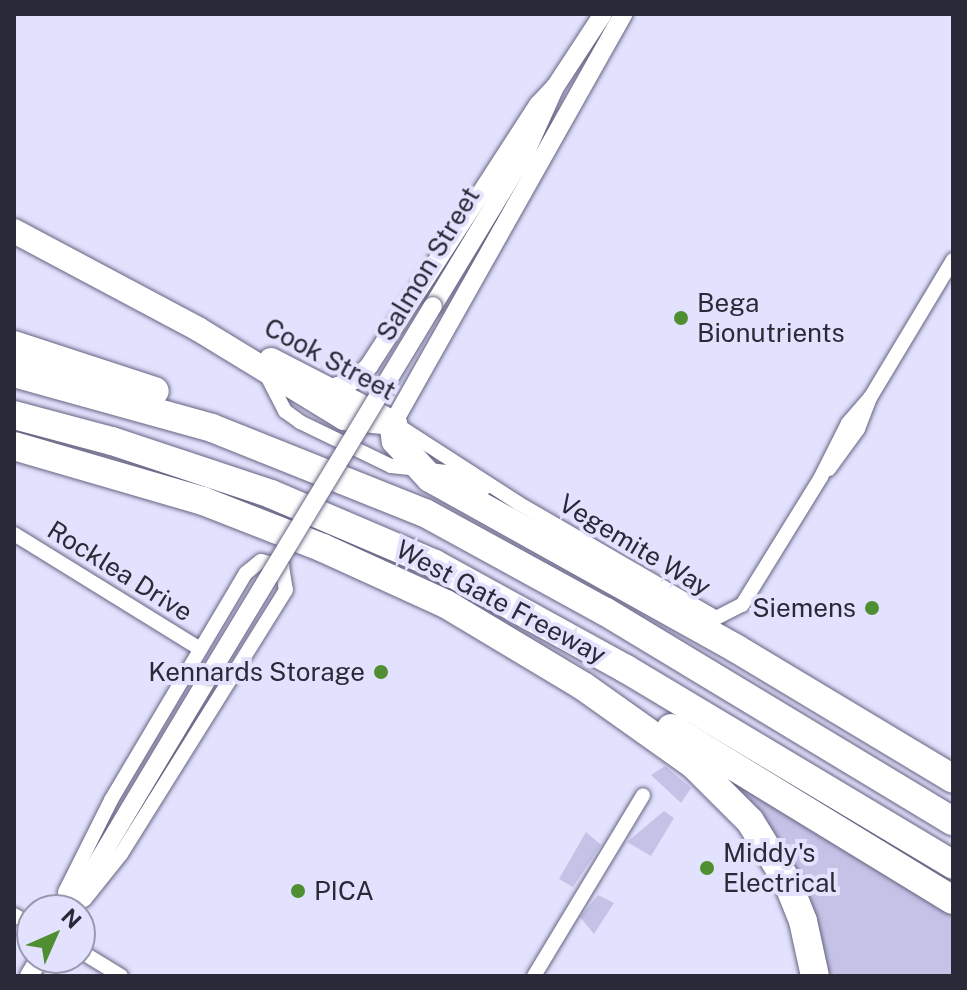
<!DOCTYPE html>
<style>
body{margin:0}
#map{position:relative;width:967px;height:990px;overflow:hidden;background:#e2e2fe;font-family:"Public Sans",sans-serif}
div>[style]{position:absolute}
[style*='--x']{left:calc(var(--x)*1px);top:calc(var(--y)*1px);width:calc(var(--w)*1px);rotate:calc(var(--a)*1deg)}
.green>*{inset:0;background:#c4c2e6}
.roads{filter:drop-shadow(0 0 2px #656482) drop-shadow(0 0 2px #656482)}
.minor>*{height:14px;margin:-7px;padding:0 7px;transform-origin:7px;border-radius:7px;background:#fff}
.tertiary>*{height:18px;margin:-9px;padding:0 9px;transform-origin:9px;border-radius:9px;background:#fff}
.primary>*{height:24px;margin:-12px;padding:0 12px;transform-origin:12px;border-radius:12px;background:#fff}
.motorway>*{height:28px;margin:-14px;padding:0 14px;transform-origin:14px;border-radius:14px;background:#fff}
.bridges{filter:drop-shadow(0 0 2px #656482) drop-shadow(0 0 2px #656482)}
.tertiary-bridge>*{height:18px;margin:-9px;padding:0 9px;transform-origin:9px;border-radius:9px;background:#fff}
.dots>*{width:22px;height:22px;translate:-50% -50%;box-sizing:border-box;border:4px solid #e2e2fe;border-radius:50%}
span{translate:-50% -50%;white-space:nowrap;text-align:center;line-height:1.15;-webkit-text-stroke:8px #e2e2fe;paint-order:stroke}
.street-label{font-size:26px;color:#2a2937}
.poi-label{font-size:26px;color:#2a2937}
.left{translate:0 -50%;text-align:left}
.right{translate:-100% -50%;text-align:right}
.frame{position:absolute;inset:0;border:16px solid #2a2937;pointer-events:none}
.north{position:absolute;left:16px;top:894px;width:80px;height:80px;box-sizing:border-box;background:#e2e2fe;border:2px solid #9898ae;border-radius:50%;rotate:45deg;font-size:22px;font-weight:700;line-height:32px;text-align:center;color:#2a2937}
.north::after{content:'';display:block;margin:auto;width:28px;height:36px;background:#4f8f31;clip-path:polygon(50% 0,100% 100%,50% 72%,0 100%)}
</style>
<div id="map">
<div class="green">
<i style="clip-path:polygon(665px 766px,691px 788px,681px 803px,651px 775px)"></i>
<i style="clip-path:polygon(729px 776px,953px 913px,953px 976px,827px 976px,811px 909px,724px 780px)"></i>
<i style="clip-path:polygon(664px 811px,674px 818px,651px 856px,627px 842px)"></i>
<i style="clip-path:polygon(586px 832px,601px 845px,573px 887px,559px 879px)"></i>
<i style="clip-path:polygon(598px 895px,614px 903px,594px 934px,580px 917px)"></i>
</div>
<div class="roads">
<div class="minor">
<i style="--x:266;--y:374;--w:42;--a:62.8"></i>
<i style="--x:285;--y:411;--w:19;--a:36"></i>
<i style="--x:300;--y:422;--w:101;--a:25.8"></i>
<i style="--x:391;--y:466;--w:56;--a:6.1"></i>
<i style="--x:447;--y:472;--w:41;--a:22.8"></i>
<i style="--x:394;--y:423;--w:148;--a:32.8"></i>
<i style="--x:518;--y:503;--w:229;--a:30.1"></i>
<i style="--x:716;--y:618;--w:29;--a:-27"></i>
<i style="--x:742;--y:605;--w:150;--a:-58.3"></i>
<i style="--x:821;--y:477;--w:60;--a:-63.4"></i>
<i style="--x:848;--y:423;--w:33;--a:-49"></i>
<i style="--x:829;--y:469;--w:49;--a:-54.1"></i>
<i style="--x:858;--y:429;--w:33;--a:-69"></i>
<i style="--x:870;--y:398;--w:161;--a:-59"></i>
<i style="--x:14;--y:534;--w:219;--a:31.7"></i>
<i style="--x:261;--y:561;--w:22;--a:13"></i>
<i style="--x:282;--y:566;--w:24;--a:81"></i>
<i style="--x:286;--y:590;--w:311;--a:122"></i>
<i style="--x:121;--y:854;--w:58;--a:128.7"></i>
<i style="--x:85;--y:899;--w:19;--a:148"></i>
<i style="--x:69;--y:909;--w:17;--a:-103"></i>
<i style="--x:65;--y:892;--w:103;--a:-63.4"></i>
<i style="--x:111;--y:800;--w:264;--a:-59.3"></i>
<i style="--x:246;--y:573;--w:19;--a:-39"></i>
<i style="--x:14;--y:915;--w:21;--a:29"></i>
<i style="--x:80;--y:951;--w:48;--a:31.4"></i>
<i style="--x:534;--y:976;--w:211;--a:-58.9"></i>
</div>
<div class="tertiary">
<i style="--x:433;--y:306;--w:175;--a:-58.8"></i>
<i style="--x:524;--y:156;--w:76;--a:-65.8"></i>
<i style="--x:555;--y:87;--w:87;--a:-56.7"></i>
<i style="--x:328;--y:389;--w:26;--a:-18"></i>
<i style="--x:353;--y:381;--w:22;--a:-43"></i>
<i style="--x:369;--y:366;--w:311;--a:-57.1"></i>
<i style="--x:538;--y:105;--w:25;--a:-47"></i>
<i style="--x:393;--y:423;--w:469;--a:-60.6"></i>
<i style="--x:69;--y:910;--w:275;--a:-59.1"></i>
<i style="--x:29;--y:976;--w:21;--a:-59"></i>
</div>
<div class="primary">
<i style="--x:14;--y:231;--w:208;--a:28"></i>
<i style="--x:198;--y:329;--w:171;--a:31.4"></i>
<i style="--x:344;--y:418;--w:49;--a:5.8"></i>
<i style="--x:271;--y:360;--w:127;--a:27.2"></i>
</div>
<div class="motorway">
<i style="--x:14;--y:345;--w:148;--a:18.1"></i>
<i style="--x:14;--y:373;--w:205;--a:15.5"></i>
<i style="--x:212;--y:428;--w:229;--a:21.8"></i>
<i style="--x:425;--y:513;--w:206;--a:28.7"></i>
<i style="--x:606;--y:612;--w:405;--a:31.1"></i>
<i style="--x:14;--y:415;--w:101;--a:14.9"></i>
<i style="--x:112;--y:441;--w:168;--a:18.4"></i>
<i style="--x:271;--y:494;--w:178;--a:23.1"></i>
<i style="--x:435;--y:564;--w:218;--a:28.8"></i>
<i style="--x:626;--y:669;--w:381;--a:30.9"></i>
<i style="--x:393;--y:423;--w:18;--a:81"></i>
<i style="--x:396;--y:441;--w:50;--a:47.4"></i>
<i style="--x:430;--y:478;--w:351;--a:29.1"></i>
<i style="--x:737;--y:649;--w:252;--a:31"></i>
<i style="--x:14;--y:446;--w:197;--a:16.2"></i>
<i style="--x:203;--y:501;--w:129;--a:21.4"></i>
<i style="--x:323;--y:548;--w:135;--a:24.5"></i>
<i style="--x:446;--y:604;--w:160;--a:30.9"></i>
<i style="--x:583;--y:686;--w:136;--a:35.4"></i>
<i style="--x:694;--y:765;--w:79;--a:45"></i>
<i style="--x:750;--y:821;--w:70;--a:58.3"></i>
<i style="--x:787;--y:881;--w:43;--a:68.2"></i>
<i style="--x:803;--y:921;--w:56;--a:77.7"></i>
<i style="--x:671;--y:728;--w:330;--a:31.4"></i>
</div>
</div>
<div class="bridges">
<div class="tertiary-bridge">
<i style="--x:210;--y:674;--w:430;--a:-58.8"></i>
</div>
</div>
<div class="dots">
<i style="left:681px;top:318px;background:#4f8f31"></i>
<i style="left:872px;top:608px;background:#4f8f31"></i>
<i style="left:381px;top:672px;background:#4f8f31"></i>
<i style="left:707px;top:868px;background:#4f8f31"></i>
<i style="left:298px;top:891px;background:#4f8f31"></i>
</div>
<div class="street-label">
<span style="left:428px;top:264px;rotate:-59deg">Salmon Street</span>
<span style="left:330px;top:359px;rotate:28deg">Cook Street</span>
<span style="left:635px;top:545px;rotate:31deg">Vegemite Way</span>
<span style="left:120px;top:571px;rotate:32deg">Rocklea Drive</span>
<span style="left:501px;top:602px;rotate:28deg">West Gate Freeway</span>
</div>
<div class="poi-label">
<span class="left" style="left:697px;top:318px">Bega<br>Bionutrients</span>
<span class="right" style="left:856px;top:608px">Siemens</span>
<span class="right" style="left:365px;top:672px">Kennards Storage</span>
<span class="left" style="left:723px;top:868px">Middy's<br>Electrical</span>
<span class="left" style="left:314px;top:891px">PICA</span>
</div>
<div class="frame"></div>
<div class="north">N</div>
</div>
